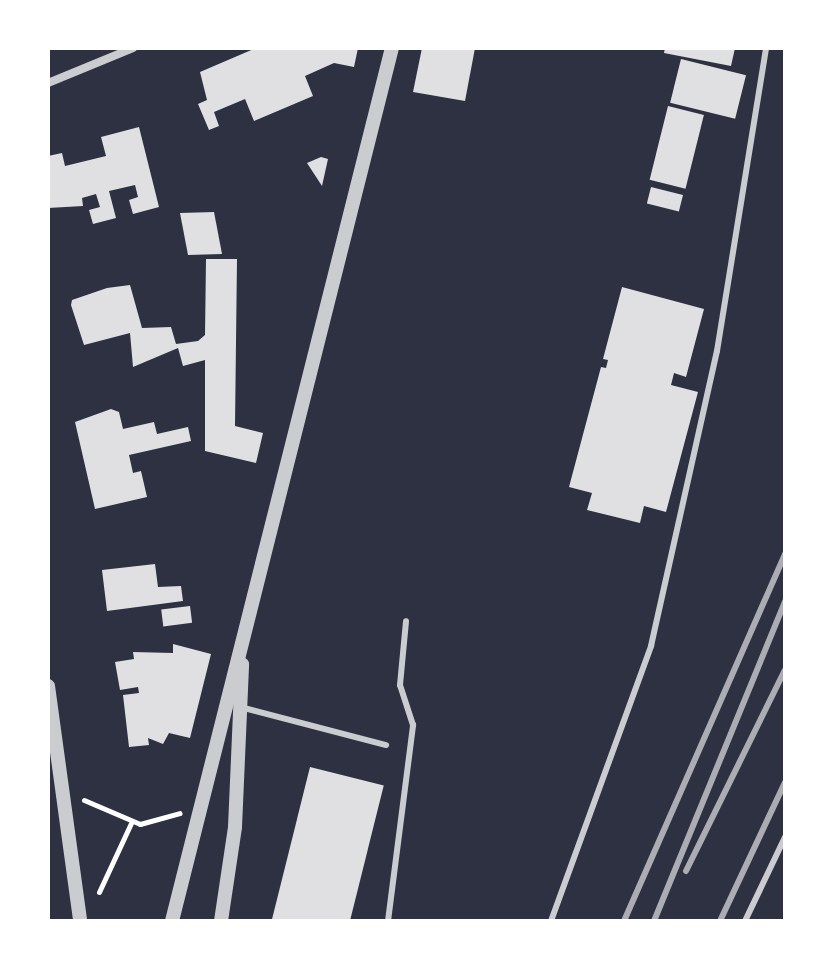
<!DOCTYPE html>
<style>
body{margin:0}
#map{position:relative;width:833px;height:969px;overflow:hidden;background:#2d3142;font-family:Arial,sans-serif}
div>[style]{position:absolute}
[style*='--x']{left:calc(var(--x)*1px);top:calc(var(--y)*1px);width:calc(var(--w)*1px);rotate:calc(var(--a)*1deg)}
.building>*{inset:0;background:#e0e0e3;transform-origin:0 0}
.path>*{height:5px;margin:-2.5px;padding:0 2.5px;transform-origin:2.5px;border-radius:2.5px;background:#fff}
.service>*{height:6px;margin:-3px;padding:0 3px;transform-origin:3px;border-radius:3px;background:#caccd0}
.minor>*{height:8px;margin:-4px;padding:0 4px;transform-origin:4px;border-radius:4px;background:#caccd0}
.tertiary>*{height:14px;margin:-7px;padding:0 7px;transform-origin:7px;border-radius:7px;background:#caccd0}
.rail>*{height:6px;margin:-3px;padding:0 3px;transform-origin:3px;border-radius:3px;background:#abadb3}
span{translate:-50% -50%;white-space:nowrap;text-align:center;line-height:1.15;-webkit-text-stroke:6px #fff;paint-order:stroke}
.frame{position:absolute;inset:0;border:50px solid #fff;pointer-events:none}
</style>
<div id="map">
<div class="building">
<i style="clip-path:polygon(256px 48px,358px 48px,354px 67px,334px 63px,305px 76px,313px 96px,254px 121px,245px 99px,214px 112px,219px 126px,209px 130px,198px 104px,207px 100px,200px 72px)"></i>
<i style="clip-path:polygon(422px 48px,475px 48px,465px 101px,413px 92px)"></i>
<i style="clip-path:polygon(665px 48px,735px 48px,731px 66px,664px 53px)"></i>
<i style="left:681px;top:59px;width:67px;height:45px;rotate:14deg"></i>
<i style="left:668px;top:106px;width:37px;height:76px;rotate:14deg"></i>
<i style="clip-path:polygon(139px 127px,159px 207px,133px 214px,129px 200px,138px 197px,135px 185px,109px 191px,116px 218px,93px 224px,89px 210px,100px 207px,96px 194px,82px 198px,83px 206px,48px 208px,48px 156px,62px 153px,65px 166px,106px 156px,101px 137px)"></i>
<i style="clip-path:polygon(321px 157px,328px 159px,322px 186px,307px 163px)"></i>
<i style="left:651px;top:187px;width:33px;height:17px;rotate:14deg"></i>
<i style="clip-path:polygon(214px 212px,222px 254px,188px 255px,180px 213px)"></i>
<i style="clip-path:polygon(206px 259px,237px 259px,235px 426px,263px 433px,256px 463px,205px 451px,205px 360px,183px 366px,178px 348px,133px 367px,130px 333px,84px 345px,71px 305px,72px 300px,107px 288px,130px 285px,142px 328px,171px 327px,176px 344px,198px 341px,205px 335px)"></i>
<i style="clip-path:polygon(622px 287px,704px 309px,686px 377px,674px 373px,671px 385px,698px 392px,666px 512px,644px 506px,640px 523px,587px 510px,592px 493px,569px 487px,601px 367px,606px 368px,608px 360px,603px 359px)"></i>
<i style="clip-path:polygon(111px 409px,119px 412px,123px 429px,154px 422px,157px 434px,188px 427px,191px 441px,129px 455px,133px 473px,141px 471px,147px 497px,95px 509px,75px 422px)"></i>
<i style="clip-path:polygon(155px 564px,158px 587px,181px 586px,183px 601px,107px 611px,102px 570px)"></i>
<i style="left:190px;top:606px;width:17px;height:29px;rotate:83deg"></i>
<i style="clip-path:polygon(173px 644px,211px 654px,190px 738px,169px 733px,163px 744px,148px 738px,149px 745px,129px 747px,123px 695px,139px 693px,138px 687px,120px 690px,115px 662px,134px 659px,133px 652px,173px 653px)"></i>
<i style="left:310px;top:767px;width:76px;height:159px;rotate:14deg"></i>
</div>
<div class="path">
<i style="--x:84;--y:800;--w:61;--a:23.2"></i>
<i style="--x:140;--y:824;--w:41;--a:-15.4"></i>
<i style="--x:99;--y:892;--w:78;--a:-65.1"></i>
</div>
<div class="service">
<i style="--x:240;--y:707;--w:151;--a:14.6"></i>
<i style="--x:388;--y:921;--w:198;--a:-82.7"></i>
<i style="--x:413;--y:725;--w:42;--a:-108"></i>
<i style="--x:400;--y:685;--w:64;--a:-84.6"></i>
<i style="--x:551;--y:921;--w:293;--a:-70"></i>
<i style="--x:651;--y:646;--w:302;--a:-77.4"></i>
<i style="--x:717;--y:351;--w:307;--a:-80.8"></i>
<i style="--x:745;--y:921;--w:93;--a:-64.5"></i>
</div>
<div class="minor">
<i style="--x:48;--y:83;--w:92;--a:-22.4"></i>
</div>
<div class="tertiary">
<i style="--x:48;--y:686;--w:237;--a:82.2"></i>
<i style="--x:172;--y:921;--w:900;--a:-75.86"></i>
<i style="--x:221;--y:921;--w:95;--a:-81.5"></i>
<i style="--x:235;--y:827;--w:163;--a:-87.5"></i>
</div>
<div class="rail">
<i style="--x:686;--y:871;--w:224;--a:-63.8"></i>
<i style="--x:624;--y:921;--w:401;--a:-66.3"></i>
<i style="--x:654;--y:921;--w:346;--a:-67.7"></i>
<i style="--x:720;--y:921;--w:153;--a:-64.9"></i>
</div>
<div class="frame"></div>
</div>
